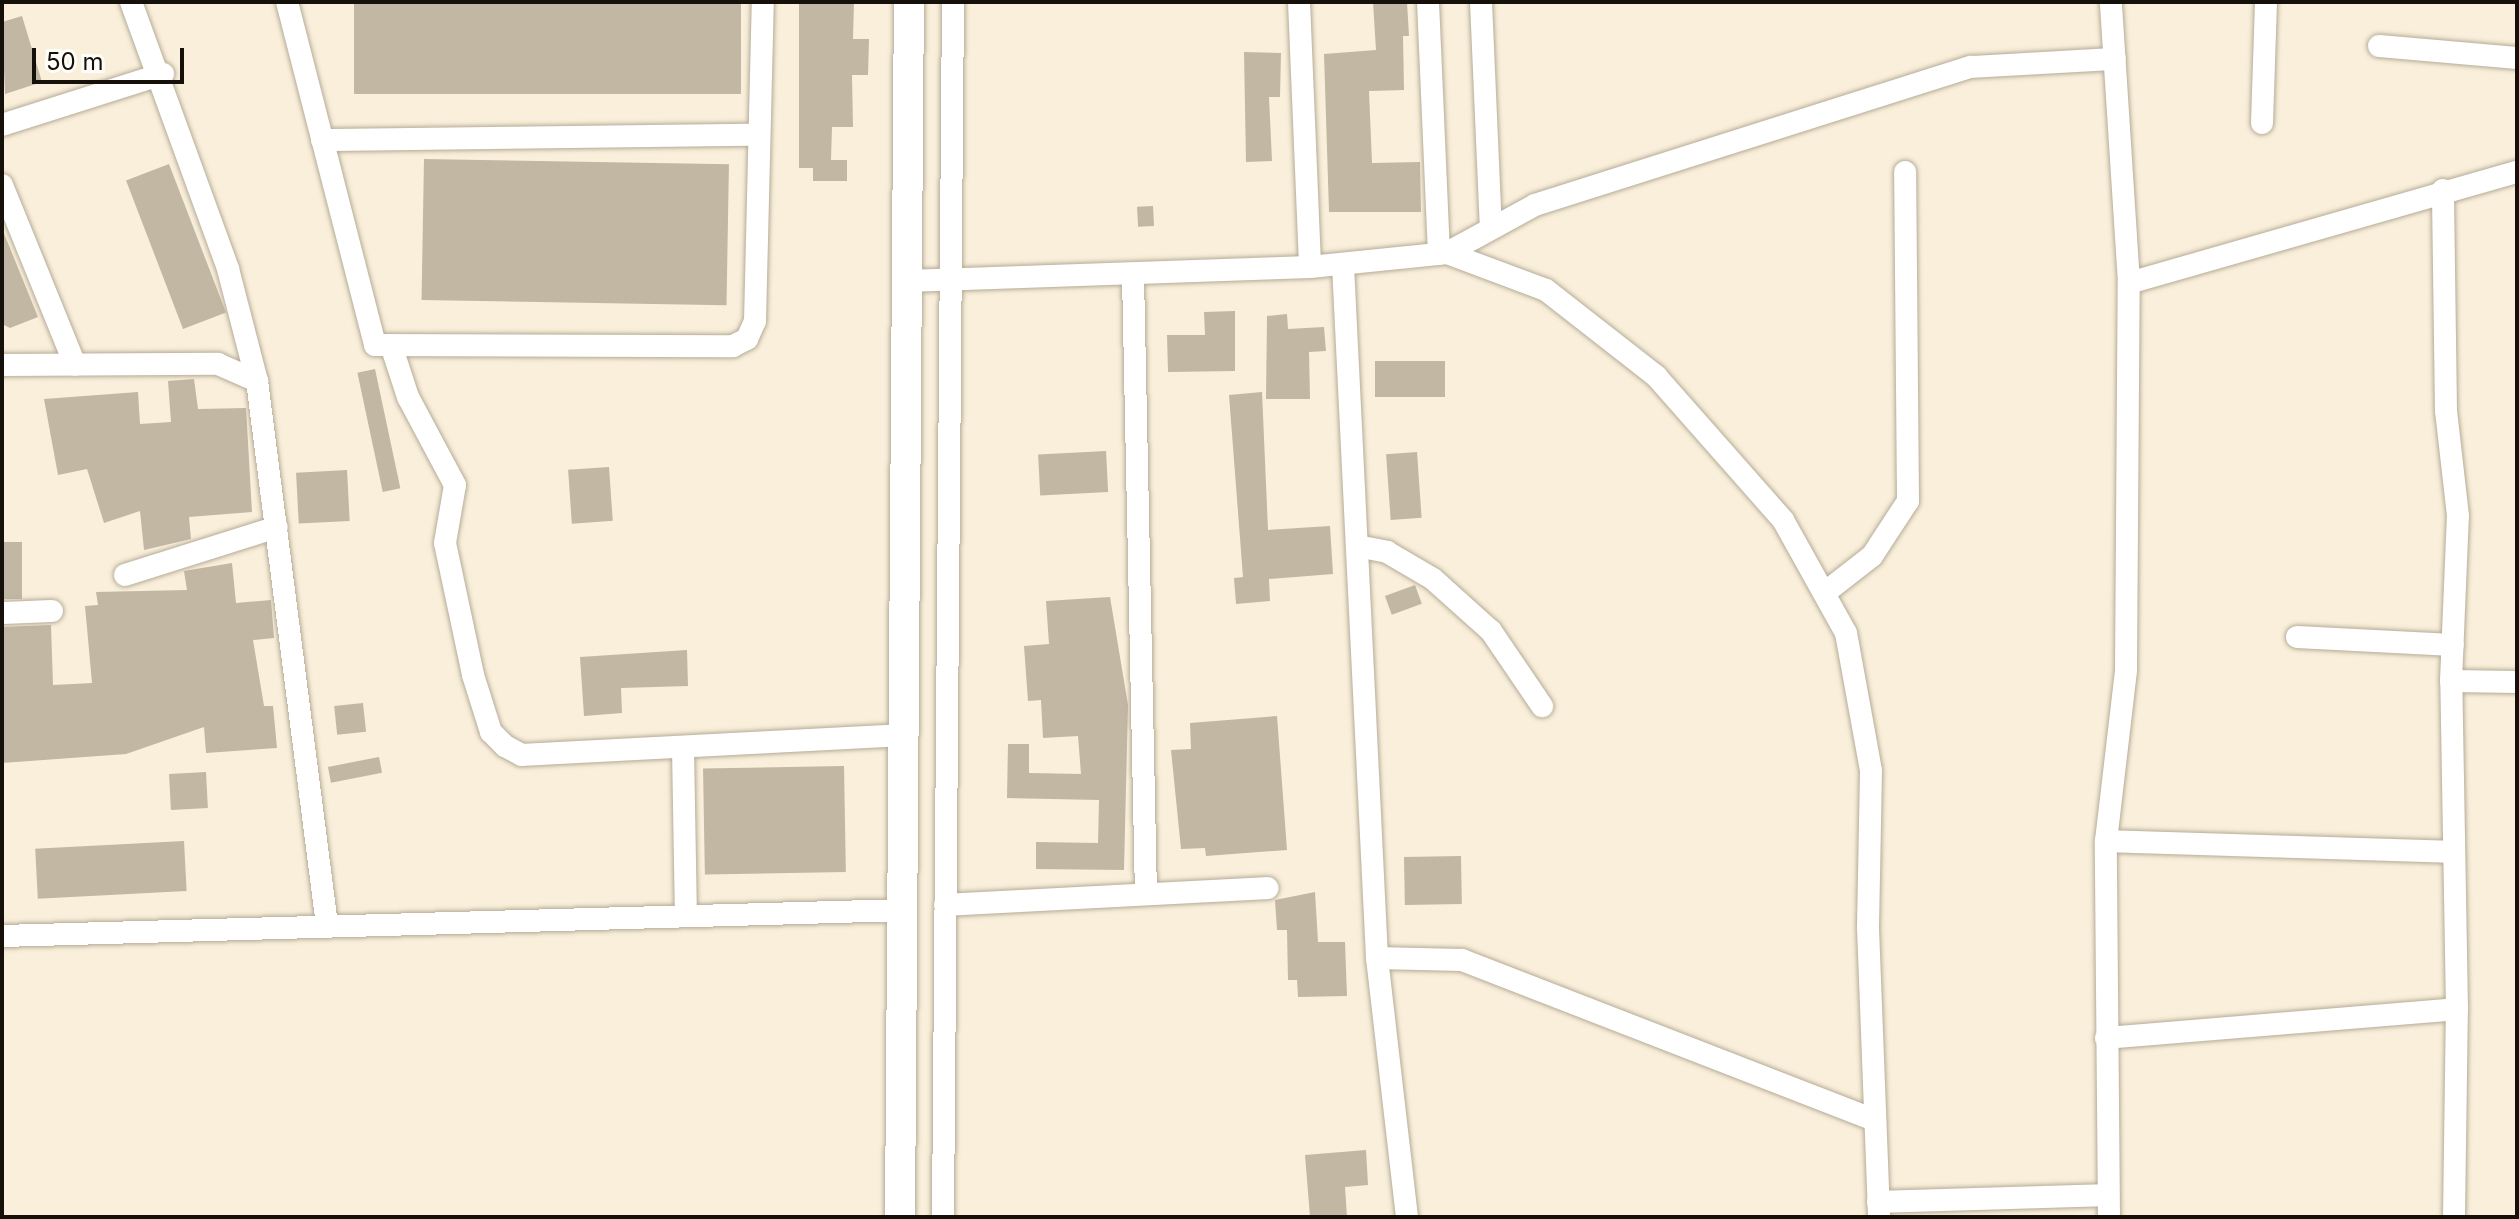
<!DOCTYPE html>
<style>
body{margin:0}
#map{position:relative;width:2519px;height:1219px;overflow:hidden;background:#f9efda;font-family:Inter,sans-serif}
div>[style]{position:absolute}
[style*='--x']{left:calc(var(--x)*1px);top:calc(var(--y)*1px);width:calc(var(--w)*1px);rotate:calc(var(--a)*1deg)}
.building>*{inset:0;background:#c1b7a3;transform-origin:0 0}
.roads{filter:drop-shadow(0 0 2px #b5ab97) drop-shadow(0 0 2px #b5ab97)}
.street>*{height:22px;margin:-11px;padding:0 11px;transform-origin:11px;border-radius:11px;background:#fff}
.secondary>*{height:30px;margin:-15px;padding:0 15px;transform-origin:15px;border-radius:15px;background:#fff}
span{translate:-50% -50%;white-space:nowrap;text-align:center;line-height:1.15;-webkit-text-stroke:7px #fffdf9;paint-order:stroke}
.frame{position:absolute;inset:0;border:4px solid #15110a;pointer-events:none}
.scale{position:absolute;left:32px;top:48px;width:152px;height:36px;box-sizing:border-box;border:4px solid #15110a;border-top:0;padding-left:10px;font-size:24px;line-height:28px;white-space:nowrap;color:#15110a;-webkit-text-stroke:6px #fffdf9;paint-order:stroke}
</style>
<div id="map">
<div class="building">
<i style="left:354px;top:2px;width:387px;height:92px"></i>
<i style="clip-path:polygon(799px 2px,854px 2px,853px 39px,869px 39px,868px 75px,852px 75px,853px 127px,832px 127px,831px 160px,847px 160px,847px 181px,813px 181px,813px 168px,799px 168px)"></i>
<i style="clip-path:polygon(1373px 2px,1407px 2px,1409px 36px,1403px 36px,1404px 90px,1369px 91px,1372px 163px,1420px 162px,1421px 212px,1329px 212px,1324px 54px,1376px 50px)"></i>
<i style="clip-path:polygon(22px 16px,42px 82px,5px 94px,2px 22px)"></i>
<i style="clip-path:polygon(1244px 52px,1281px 53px,1280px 97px,1269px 97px,1272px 161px,1246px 162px)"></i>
<i style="left:424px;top:159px;width:305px;height:141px;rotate:1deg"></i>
<i style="left:169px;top:164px;width:159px;height:46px;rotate:69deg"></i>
<i style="left:1153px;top:206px;width:20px;height:16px;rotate:87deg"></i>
<i style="clip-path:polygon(3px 231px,38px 317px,10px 328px,2px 324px)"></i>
<i style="clip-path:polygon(1235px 311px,1235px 371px,1168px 372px,1167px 335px,1205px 335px,1204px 312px)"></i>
<i style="clip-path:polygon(1287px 314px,1288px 329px,1324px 327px,1326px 351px,1309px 352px,1310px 399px,1266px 399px,1267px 316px)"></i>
<i style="left:1375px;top:361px;width:70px;height:36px"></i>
<i style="left:375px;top:369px;width:122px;height:18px;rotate:78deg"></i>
<i style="clip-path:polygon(194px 379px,198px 409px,246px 408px,252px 512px,189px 517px,191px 539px,144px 550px,140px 511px,104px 523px,87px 469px,58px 475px,44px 399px,138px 392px,140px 424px,171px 422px,168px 381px)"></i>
<i style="clip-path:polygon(1262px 392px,1268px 530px,1330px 526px,1333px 574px,1269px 579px,1270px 601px,1236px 604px,1234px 578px,1243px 577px,1229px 395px)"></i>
<i style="left:1106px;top:451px;width:41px;height:68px;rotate:87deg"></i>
<i style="left:1417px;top:452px;width:66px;height:31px;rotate:86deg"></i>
<i style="left:609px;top:467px;width:54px;height:41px;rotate:86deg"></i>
<i style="left:347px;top:470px;width:51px;height:51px;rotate:87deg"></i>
<i style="left:2px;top:542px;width:20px;height:57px"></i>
<i style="clip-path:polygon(232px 563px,236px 603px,271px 600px,274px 638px,253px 640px,264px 706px,273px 706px,277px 748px,206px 753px,204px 727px,126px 754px,2px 763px,2px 627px,51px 625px,53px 685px,92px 683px,85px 606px,98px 605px,96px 592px,187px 590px,184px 571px)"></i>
<i style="left:1415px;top:585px;width:20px;height:32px;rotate:70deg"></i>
<i style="clip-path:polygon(1110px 597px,1128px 705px,1124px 870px,1036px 869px,1036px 842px,1098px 843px,1099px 800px,1007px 798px,1008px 744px,1029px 744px,1029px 773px,1081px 774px,1078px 736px,1043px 738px,1041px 700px,1028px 701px,1024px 646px,1049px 644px,1046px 601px)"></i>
<i style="clip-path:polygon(687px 650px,688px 686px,621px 688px,622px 713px,584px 716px,580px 657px)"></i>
<i style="left:363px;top:703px;width:29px;height:29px;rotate:84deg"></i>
<i style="clip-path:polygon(1277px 716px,1287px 850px,1206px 856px,1205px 848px,1181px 849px,1171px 750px,1191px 749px,1190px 723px)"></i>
<i style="left:379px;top:757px;width:16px;height:52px;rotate:79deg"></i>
<i style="left:844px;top:766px;width:106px;height:141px;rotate:89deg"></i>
<i style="left:206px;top:772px;width:36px;height:37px;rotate:87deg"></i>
<i style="left:184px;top:841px;width:50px;height:149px;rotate:87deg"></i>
<i style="left:1461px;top:856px;width:48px;height:57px;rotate:89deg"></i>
<i style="clip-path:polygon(1315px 892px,1318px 942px,1345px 942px,1347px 996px,1298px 997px,1297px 980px,1288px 980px,1287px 930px,1277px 930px,1275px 900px)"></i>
<i style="clip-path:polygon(1366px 1150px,1368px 1185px,1345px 1187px,1347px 1217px,1310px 1217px,1305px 1155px)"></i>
</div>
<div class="roads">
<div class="street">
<i style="--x:131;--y:2;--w:284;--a:70"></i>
<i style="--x:228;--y:269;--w:116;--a:75.5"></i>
<i style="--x:287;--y:2;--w:354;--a:75.6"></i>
<i style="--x:375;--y:345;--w:358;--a:0.2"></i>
<i style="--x:733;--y:346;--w:16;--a:-27"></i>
<i style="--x:747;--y:339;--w:20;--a:-66"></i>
<i style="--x:755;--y:321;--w:319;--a:-88.6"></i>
<i style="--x:1299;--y:2;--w:265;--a:87.6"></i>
<i style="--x:1428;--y:2;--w:252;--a:87.5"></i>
<i style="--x:1481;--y:2;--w:226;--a:87.5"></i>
<i style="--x:2379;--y:46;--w:139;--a:5"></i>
<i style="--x:2262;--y:123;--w:121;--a:-88.1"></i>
<i style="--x:2;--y:125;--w:169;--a:-17.6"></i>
<i style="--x:322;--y:140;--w:436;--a:-0.7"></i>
<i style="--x:2;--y:185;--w:194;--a:67.9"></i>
<i style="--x:1447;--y:253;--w:100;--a:-28.6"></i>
<i style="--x:1535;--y:205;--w:457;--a:-17.6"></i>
<i style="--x:1971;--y:67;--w:144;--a:-3.2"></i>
<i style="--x:1343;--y:265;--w:694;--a:87.19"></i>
<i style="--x:1377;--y:958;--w:261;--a:83.4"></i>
<i style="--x:1133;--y:275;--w:619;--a:88.8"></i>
<i style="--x:907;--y:281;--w:403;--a:-2"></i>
<i style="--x:1310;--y:267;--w:138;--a:-5.8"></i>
<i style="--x:1447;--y:253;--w:106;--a:20.5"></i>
<i style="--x:1546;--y:290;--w:140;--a:38"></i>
<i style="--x:1656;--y:376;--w:192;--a:48.6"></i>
<i style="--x:1783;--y:520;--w:129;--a:60.9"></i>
<i style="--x:1846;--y:633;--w:140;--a:79.7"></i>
<i style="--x:1871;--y:771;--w:157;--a:91.1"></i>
<i style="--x:1868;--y:928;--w:289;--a:87.8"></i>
<i style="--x:2129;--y:283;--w:404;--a:-16"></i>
<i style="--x:391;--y:345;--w:55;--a:71.9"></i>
<i style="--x:408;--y:397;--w:100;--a:61.9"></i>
<i style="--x:455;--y:485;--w:59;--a:99.8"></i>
<i style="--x:445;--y:543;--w:135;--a:78"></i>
<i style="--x:473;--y:675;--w:60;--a:72.5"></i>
<i style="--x:491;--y:732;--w:20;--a:45"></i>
<i style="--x:505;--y:746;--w:19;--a:28"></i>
<i style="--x:522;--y:755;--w:382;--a:-3"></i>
<i style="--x:2;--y:365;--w:216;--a:-0.3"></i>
<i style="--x:218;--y:364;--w:43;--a:23.6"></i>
<i style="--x:257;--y:381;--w:548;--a:82.67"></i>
<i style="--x:1357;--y:546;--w:31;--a:11"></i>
<i style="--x:1387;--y:552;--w:53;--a:30.4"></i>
<i style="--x:1433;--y:579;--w:78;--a:41.9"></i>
<i style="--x:1491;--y:631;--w:91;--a:55.8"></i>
<i style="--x:125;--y:575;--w:159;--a:-17.5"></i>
<i style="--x:1827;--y:591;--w:57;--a:-37.9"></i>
<i style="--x:1872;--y:556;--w:66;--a:-56.8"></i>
<i style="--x:1908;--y:501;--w:329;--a:-90.5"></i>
<i style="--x:2;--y:613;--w:50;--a:-2.3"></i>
<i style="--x:2297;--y:637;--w:156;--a:2.9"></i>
<i style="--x:2451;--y:681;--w:66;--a:0.9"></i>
<i style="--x:683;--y:748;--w:164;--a:89"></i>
<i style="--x:2106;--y:841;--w:348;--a:1.8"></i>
<i style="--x:945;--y:905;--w:323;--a:-3"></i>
<i style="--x:2;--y:936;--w:900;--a:-1.65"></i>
<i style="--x:1377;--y:958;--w:85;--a:1.3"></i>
<i style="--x:1462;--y:960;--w:443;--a:21.2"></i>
<i style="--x:2106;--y:1038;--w:352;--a:-4.7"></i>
<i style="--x:2457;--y:1009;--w:328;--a:-91"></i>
<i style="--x:2451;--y:681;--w:165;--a:-87.6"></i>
<i style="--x:2458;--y:516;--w:106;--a:-96.5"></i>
<i style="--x:2446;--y:411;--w:221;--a:-90.8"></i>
<i style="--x:1878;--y:1202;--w:230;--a:-1.7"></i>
<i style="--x:943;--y:1217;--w:1215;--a:-89.53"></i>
<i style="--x:2109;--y:1217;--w:376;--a:-90.5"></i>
<i style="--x:2106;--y:841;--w:172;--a:-83.3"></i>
<i style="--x:2126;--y:670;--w:387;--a:-89.6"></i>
<i style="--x:2129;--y:283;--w:282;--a:-93.7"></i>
<i style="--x:2454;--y:1217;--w:208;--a:-89.2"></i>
</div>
<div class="secondary">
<i style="--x:900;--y:1217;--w:1215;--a:-89.58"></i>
</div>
</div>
<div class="frame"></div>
<div class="scale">50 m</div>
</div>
